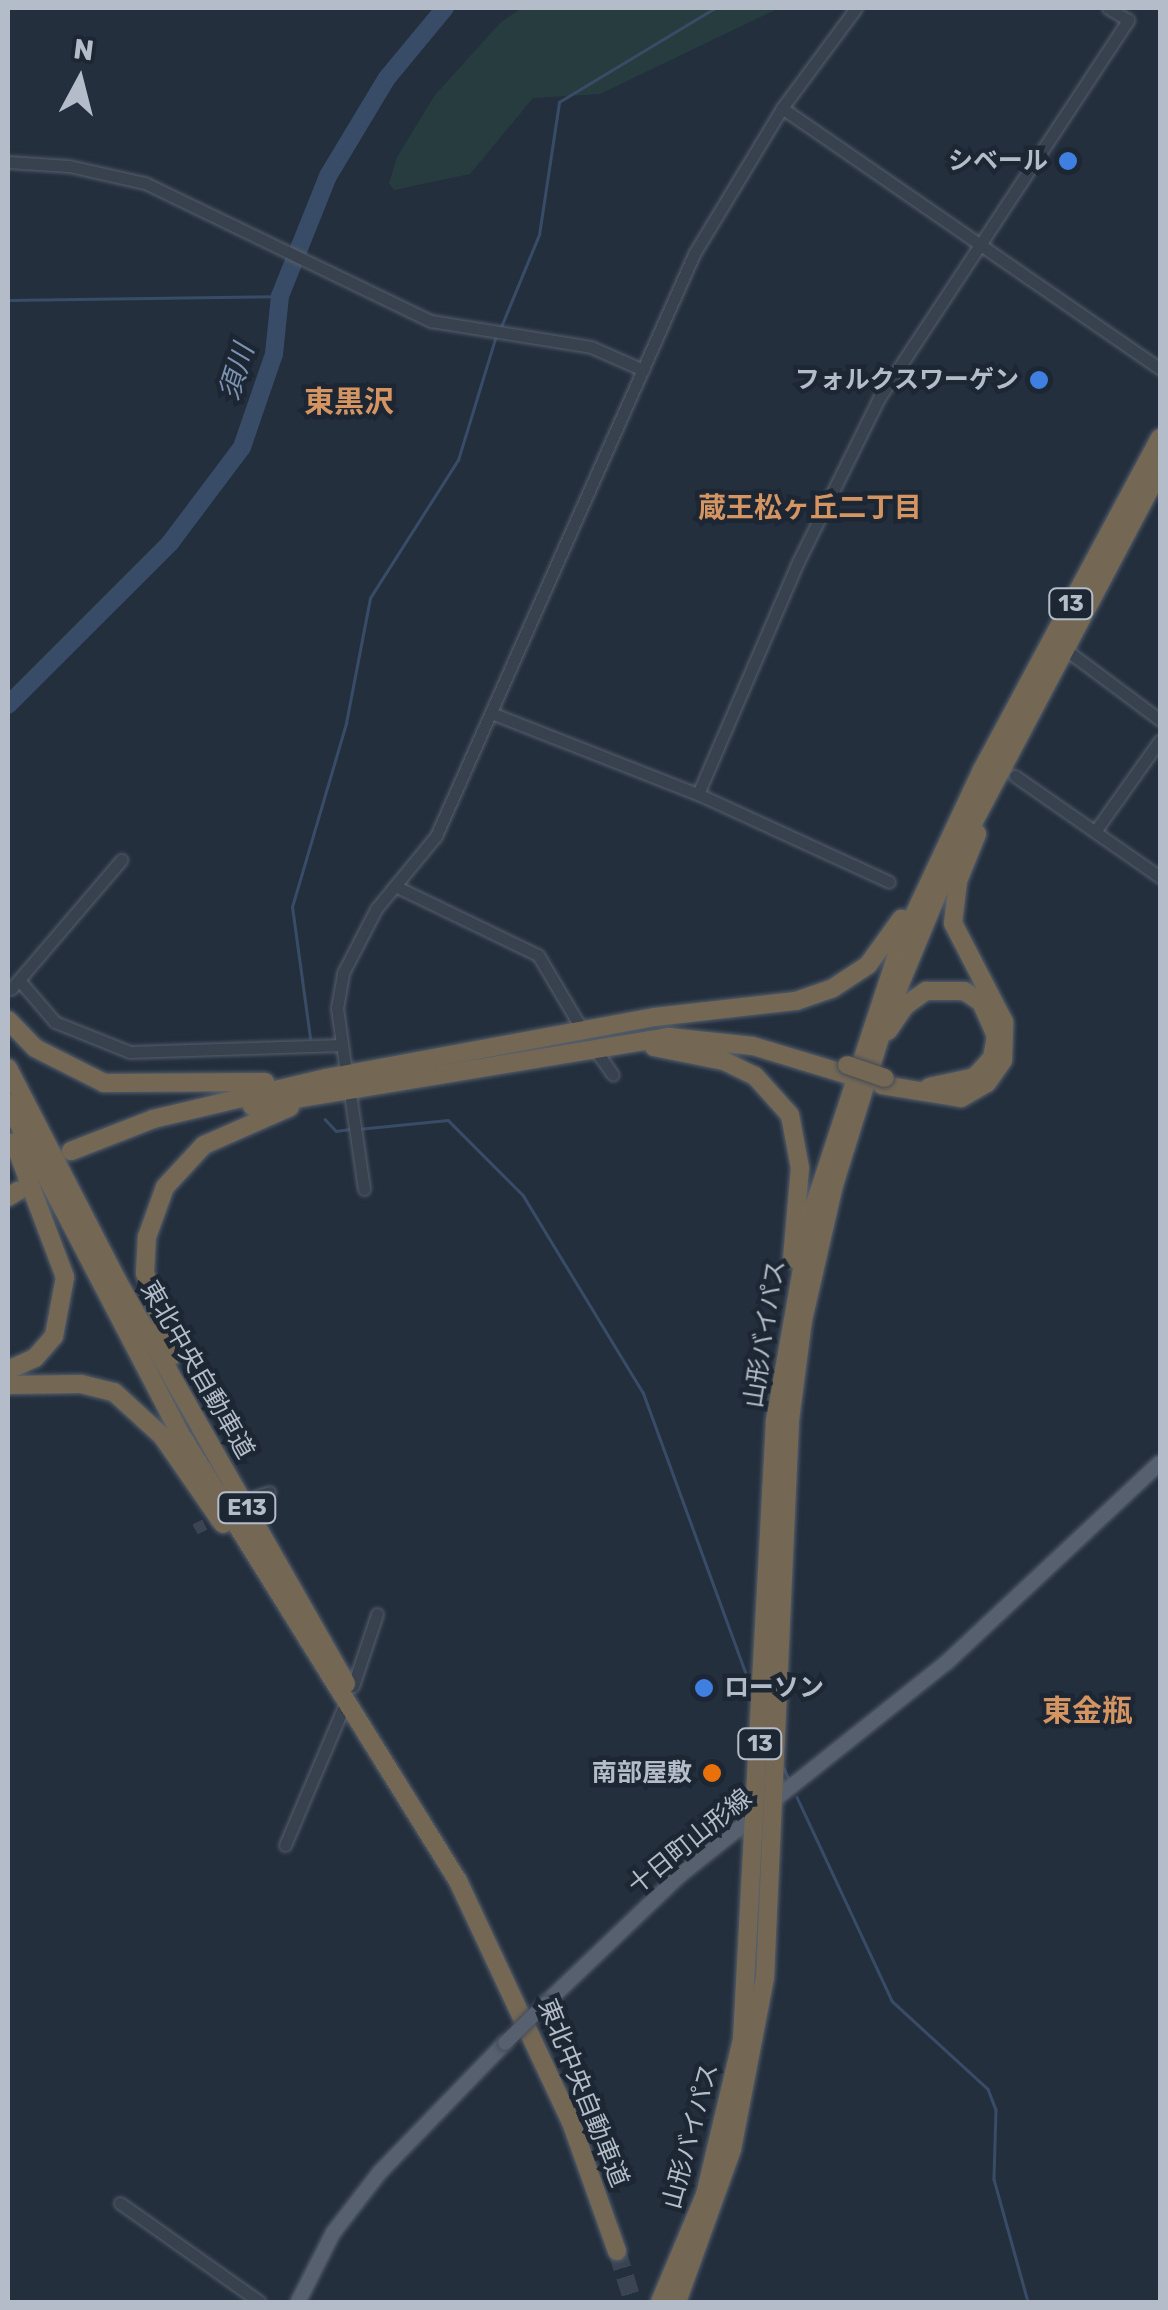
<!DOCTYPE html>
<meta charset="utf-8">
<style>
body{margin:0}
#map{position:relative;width:1168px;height:2310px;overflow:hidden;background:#242f3e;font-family:Rubik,"Noto Sans JP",sans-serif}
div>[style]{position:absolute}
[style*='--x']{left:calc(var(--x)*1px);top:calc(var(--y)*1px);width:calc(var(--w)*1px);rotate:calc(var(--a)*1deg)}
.green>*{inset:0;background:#263c3f}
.stream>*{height:2.5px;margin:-1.25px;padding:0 1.25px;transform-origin:1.25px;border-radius:1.25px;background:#394c67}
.river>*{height:18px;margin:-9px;padding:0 9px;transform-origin:9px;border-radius:9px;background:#394c67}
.minor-tunnel>*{height:11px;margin-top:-5.5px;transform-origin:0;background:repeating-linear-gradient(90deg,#3a4453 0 11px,transparent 0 16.5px)}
.highway-tunnel>*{height:18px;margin-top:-9px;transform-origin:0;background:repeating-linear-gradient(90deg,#3a4453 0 18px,transparent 0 27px)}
.roads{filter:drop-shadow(0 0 2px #565f6c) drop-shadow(0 0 2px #565f6c)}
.minor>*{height:11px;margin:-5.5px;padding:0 5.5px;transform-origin:5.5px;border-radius:5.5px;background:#38414e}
.major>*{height:14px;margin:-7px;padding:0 7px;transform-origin:7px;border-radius:7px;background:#56606e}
.highway>*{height:18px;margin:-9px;padding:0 9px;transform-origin:9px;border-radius:9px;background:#746855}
.bridges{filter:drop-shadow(0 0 2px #414a57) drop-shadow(0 0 2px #414a57)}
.major-bridge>*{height:14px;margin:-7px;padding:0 7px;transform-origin:7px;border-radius:7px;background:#56606e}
.highway-bridge>*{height:18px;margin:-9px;padding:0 9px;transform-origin:9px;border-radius:9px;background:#746855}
.dots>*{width:28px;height:28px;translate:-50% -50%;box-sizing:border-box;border:5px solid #1d2633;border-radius:50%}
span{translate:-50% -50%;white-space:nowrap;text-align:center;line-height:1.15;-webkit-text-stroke:9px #1d2633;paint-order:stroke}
.shield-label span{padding:2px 8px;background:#1d2633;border:2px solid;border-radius:8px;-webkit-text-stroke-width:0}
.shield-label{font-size:22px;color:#b4bcc9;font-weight:700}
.poi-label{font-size:25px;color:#b4bcc9;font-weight:700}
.right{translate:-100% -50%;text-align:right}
.left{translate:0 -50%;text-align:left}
.street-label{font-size:25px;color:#b4bcc9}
.water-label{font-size:28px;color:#7c92b1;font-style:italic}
.neighbourhood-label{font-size:28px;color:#d59563;font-weight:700}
.quarter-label{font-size:30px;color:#d59563;font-weight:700}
.frame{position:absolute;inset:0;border:10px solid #b4bcc9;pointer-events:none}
.north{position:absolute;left:30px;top:30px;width:100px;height:100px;-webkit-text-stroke:8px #1d2633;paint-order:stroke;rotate:7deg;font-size:28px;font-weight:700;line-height:40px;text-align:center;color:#b4bcc9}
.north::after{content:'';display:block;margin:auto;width:35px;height:45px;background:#b4bcc9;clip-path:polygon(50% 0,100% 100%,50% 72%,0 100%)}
</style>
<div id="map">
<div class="green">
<i style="clip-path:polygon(522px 8px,779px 8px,600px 94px,533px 98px,470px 174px,394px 190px,389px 183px,397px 157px,435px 95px,501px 22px)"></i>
</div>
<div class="stream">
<i style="--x:8;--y:300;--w:272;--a:-0.8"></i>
<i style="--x:501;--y:327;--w:100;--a:-67.6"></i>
<i style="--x:539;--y:235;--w:134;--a:-81.4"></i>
<i style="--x:559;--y:102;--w:182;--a:-31.1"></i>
<i style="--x:310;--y:1038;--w:132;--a:-97.8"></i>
<i style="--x:292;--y:907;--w:192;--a:-73.6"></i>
<i style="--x:346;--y:723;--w:127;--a:-79.1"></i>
<i style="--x:370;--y:598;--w:164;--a:-57.5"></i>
<i style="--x:458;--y:460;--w:127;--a:-73"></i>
<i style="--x:325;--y:1119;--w:16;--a:47"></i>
<i style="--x:336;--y:1131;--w:14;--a:-8"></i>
<i style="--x:358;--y:1129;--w:90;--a:-5.7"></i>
<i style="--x:448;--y:1120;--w:106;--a:45"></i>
<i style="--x:523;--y:1195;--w:231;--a:58.7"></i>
<i style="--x:643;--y:1392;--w:320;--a:69.9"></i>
<i style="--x:784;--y:1768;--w:12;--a:66"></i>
<i style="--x:797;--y:1797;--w:225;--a:65"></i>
<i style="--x:892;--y:2001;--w:130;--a:42.5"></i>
<i style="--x:988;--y:2089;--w:22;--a:69"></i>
<i style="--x:996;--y:2110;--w:69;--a:91.7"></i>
<i style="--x:994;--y:2179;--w:128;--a:74.5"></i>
</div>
<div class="river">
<i style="--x:8;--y:705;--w:229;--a:-45"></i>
<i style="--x:170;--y:543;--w:120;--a:-53.1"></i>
<i style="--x:242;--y:447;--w:98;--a:-71"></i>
<i style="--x:274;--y:354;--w:58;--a:-84.1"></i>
<i style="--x:280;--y:296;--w:129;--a:-68.2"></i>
<i style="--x:328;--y:176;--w:114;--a:-59"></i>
<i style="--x:387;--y:78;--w:91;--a:-50.4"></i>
</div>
<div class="minor-tunnel">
<i style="--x:195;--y:1529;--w:28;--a:-27"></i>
</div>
<div class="highway-tunnel">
<i style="--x:617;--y:2251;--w:53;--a:72.6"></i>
</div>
<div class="roads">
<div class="minor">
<i style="--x:782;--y:108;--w:459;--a:34.6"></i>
<i style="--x:8;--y:162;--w:61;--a:3.8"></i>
<i style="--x:69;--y:166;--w:78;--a:12.6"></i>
<i style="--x:145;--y:183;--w:318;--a:25.8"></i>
<i style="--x:431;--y:321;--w:162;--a:9.2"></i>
<i style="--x:591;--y:347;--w:57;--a:23.9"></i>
<i style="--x:1062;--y:647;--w:122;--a:36.7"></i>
<i style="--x:491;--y:713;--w:222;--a:21.4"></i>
<i style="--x:698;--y:794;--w:210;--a:24.7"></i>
<i style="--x:1015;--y:776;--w:177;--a:34.9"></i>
<i style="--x:698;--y:794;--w:253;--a:-66.7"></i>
<i style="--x:798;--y:562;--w:183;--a:-63.7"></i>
<i style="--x:879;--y:398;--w:453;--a:-56.6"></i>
<i style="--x:1128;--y:20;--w:23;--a:-149"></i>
<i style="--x:1096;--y:830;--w:110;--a:-54.6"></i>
<i style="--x:395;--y:886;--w:159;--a:25.8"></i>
<i style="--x:538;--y:955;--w:82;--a:59.4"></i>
<i style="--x:19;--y:980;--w:55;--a:49.4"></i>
<i style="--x:55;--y:1022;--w:81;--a:21.8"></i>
<i style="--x:130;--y:1052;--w:211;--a:-1.9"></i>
<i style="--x:11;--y:989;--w:170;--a:-49.5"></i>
<i style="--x:599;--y:1055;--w:24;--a:55"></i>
<i style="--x:345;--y:1065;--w:58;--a:-98"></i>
<i style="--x:337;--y:1008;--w:36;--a:-80"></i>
<i style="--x:343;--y:973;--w:72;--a:-62.7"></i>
<i style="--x:376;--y:909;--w:94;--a:-50.6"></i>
<i style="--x:436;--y:836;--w:637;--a:-66.09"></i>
<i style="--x:694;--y:254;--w:170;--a:-58.9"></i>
<i style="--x:782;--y:108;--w:124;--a:-53.5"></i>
<i style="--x:351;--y:1100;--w:90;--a:81.7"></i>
<i style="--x:254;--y:1497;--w:16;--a:-18"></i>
<i style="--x:353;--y:1686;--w:76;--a:-71.6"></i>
<i style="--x:285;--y:1845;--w:146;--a:-67"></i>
<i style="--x:120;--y:2203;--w:171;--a:35.3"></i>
</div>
<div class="major">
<i style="--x:546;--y:2003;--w:184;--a:-43.7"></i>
<i style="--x:679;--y:1876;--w:343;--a:-38.6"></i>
<i style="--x:947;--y:1662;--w:291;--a:-43.1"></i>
<i style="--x:298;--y:2302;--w:77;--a:-63.1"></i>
<i style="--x:333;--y:2233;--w:77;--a:-52.4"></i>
<i style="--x:380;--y:2172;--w:180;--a:-45.9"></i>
</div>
<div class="highway">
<i style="--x:8;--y:1020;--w:39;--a:46"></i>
<i style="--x:35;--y:1048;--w:77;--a:26.9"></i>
<i style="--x:104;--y:1083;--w:161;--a:-0.4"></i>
<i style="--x:888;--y:1031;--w:30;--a:-56"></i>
<i style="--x:905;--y:1006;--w:26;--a:-36"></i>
<i style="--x:926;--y:991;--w:38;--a:0"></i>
<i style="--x:964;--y:991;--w:20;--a:33"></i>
<i style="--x:981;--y:1002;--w:37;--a:66"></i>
<i style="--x:996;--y:1036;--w:22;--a:100"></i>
<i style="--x:992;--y:1058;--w:25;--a:132"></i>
<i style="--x:975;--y:1077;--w:47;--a:167.7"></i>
<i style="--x:654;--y:1047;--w:71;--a:11.3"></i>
<i style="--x:724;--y:1061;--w:34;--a:26"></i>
<i style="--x:755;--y:1076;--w:52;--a:48.1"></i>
<i style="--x:790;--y:1115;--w:54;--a:79.3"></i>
<i style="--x:800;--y:1168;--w:91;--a:95"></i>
<i style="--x:8;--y:1068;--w:241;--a:62.8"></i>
<i style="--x:118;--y:1282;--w:462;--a:60.4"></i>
<i style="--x:882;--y:1085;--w:80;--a:9.3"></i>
<i style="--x:961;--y:1098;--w:30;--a:-30"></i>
<i style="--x:987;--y:1083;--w:28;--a:-55"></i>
<i style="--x:1003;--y:1060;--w:38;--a:-88"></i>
<i style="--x:1004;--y:1022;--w:111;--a:-117.3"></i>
<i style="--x:953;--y:923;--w:42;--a:-83.2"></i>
<i style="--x:958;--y:881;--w:51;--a:-68"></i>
<i style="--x:8;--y:1103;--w:374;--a:62.5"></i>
<i style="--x:181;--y:1435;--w:525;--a:58.16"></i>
<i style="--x:458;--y:1881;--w:266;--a:64.9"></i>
<i style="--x:571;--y:2122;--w:137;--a:70.4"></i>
<i style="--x:252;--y:1106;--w:423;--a:-9.4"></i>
<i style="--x:669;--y:1037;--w:84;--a:6.1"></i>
<i style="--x:753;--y:1046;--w:97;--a:16.8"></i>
<i style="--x:71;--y:1151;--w:88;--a:-21.3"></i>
<i style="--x:153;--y:1119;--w:178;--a:-13.3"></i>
<i style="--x:326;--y:1078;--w:335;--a:-10.5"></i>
<i style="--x:655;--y:1017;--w:142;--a:-6.5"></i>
<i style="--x:796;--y:1001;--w:39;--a:-19"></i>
<i style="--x:833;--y:988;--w:42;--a:-33.3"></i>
<i style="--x:868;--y:965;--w:57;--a:-54.3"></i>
<i style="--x:8;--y:1197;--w:12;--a:-31"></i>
<i style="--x:172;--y:1356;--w:87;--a:-108"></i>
<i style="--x:145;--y:1273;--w:36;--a:-87"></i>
<i style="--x:147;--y:1237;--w:53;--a:-70.2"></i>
<i style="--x:165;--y:1187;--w:57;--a:-47.1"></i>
<i style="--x:204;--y:1145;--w:94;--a:-23.8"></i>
<i style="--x:8;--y:1370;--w:30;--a:-24"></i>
<i style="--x:35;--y:1358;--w:29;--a:-49"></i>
<i style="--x:54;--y:1336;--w:60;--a:-79.4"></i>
<i style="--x:65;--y:1277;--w:144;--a:-110.7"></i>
<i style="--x:8;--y:1385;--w:73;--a:-0.8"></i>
<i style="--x:81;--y:1384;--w:34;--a:14"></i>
<i style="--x:114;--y:1392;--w:65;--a:42.5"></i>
<i style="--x:162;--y:1436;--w:107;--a:55.3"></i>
<i style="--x:660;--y:2302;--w:116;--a:-67.2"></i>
<i style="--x:705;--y:2195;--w:159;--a:-76.6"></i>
<i style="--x:742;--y:2040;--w:620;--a:-86.95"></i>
<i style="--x:775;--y:1421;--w:211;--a:-79.9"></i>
<i style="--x:812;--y:1213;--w:282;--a:-71.8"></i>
<i style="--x:900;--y:945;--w:193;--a:-64.9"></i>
<i style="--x:982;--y:770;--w:377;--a:-61.8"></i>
<i style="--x:677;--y:2302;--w:163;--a:-70.2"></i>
<i style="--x:732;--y:2149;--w:174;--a:-79.1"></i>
<i style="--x:765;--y:1978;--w:559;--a:-87.43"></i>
<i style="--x:790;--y:1420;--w:101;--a:-82.6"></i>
<i style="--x:803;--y:1320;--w:139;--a:-77.1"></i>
<i style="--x:834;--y:1185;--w:178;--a:-72.7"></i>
<i style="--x:887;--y:1015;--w:151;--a:-67.4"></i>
<i style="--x:945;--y:876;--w:459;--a:-62.1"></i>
</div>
</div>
<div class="bridges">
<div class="major-bridge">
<i style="--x:505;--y:2043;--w:57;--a:-44.3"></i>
</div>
<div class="highway-bridge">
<i style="--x:847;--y:1065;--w:40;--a:18.9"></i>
</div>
</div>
<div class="dots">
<i style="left:1068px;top:161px;background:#3f7fe0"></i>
<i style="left:1039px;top:380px;background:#3f7fe0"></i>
<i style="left:704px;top:1688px;background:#3f7fe0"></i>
<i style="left:712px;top:1773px;background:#e8710a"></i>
</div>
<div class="shield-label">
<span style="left:1071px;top:604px">13</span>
<span style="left:247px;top:1508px">E13</span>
<span style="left:760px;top:1744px">13</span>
</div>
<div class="poi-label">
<span class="right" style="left:1048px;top:161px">シベール</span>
<span class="right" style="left:1019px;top:380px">フォルクスワーゲン</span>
<span class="left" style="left:724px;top:1688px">ローソン</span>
<span class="right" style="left:692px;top:1773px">南部屋敷</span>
</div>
<div class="street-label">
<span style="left:765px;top:1334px;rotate:-81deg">山形バイパス</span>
<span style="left:197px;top:1370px;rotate:60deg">東北中央自動車道</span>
<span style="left:690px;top:1842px;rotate:-39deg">十日町山形線</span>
<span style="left:583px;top:2093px;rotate:68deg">東北中央自動車道</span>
<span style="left:691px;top:2136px;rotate:-75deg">山形バイパス</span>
</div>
<div class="water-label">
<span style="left:237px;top:372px;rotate:-73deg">須川</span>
</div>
<div class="neighbourhood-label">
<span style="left:810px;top:508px">蔵王松ヶ丘二丁目</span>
</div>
<div class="quarter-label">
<span style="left:349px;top:402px">東黒沢</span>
<span style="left:1087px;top:1711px">東金瓶</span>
</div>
<div class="frame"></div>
<div class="north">N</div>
</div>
